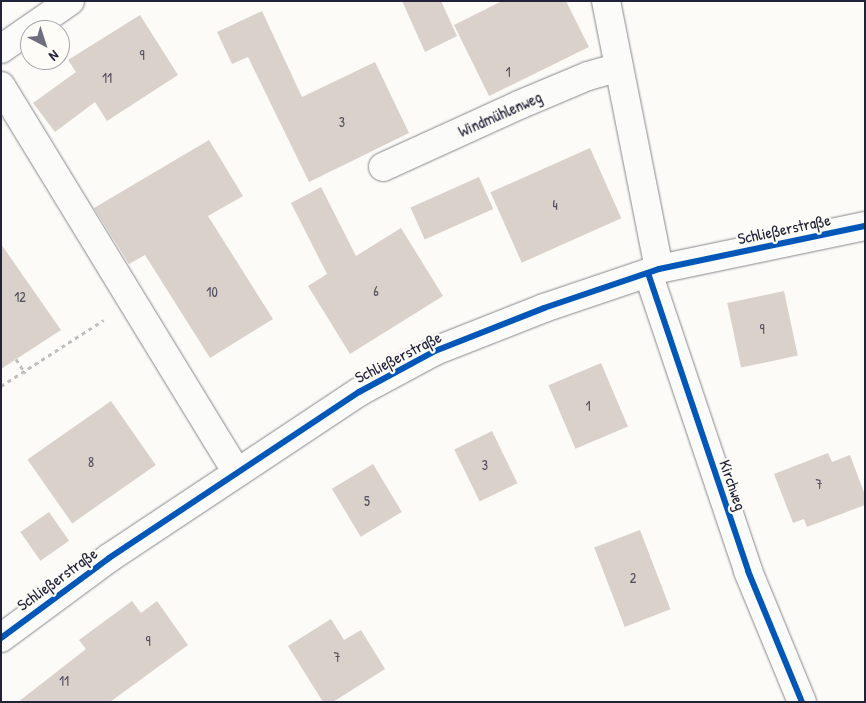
<!DOCTYPE html>
<meta charset="utf-8">
<style>
body{margin:0}
#map{position:relative;width:866px;height:703px;overflow:hidden;background:#fcfbf8;font-family:"Patrick Hand",sans-serif}
div>[style]{position:absolute}
[style*='--x']{left:calc(var(--x)*1px);top:calc(var(--y)*1px);width:calc(var(--w)*1px);rotate:calc(var(--a)*1deg)}
.building>*{inset:0;background:#dad1ca;transform-origin:0 0}
.path>*{height:3px;margin-top:-1.5px;transform-origin:0;background:repeating-linear-gradient(90deg,#bfbfc0 0 4px,transparent 0 8px)}
.roads{filter:drop-shadow(0 0 1px #88888c) drop-shadow(0 0 1px #88888c)}
.minor>*{height:28px;margin:-14px;padding:0 14px;transform-origin:14px;border-radius:14px;background:#fbfbf9}
.cycleway>*{height:6px;margin:-3px;padding:0 3px;transform-origin:3px;border-radius:3px;background:#0057b8}
span{translate:-50% -50%;white-space:nowrap;text-align:center;line-height:1.15;-webkit-text-stroke:4.5px #fdfcf7;paint-order:stroke}
.number-label{font-size:14px;color:#504e5f}
.number-label span{-webkit-text-stroke-width:0}
.street-label{font-size:16px;color:#22223b}
.frame{position:absolute;inset:0;border:2px solid #22223b;pointer-events:none}
.north{position:absolute;left:20px;top:20px;width:50px;height:50px;box-sizing:border-box;background:#fdfcf7;border:1px solid #a5a5ac;border-radius:50%;rotate:140deg;font-size:14px;font-weight:700;line-height:20px;text-align:center;color:#22223b}
.north::after{content:'';display:block;margin:auto;width:18px;height:22px;background:#6e6e7d;clip-path:polygon(50% 0,100% 100%,50% 72%,0 100%)}
</style>
<div id="map">
<div class="building">
<i style="clip-path:polygon(402px 1px,441px 1px,457px 36px,425px 52px)"></i>
<i style="clip-path:polygon(502px 1px,566px 1px,589px 47px,489px 96px,454px 25px)"></i>
<i style="clip-path:polygon(262px 11px,302px 97px,375px 62px,409px 133px,309px 182px,248px 57px,232px 64px,217px 32px)"></i>
<i style="clip-path:polygon(140px 15px,178px 75px,107px 121px,95px 102px,55px 132px,33px 103px,76px 72px,68px 60px)"></i>
<i style="clip-path:polygon(209px 140px,243px 196px,208px 216px,273px 319px,210px 358px,145px 255px,129px 264px,94px 208px)"></i>
<i style="left:590px;top:148px;width:77px;height:109px;rotate:66deg"></i>
<i style="left:479px;top:177px;width:35px;height:75px;rotate:66deg"></i>
<i style="clip-path:polygon(321px 187px,356px 256px,401px 228px,443px 296px,350px 354px,308px 286px,327px 274px,291px 203px)"></i>
<i style="clip-path:polygon(1px 244px,61px 330px,1px 369px)"></i>
<i style="left:784px;top:291px;width:66px;height:58px;rotate:78deg"></i>
<i style="left:601px;top:363px;width:69px;height:57px;rotate:67deg"></i>
<i style="left:111px;top:401px;width:78px;height:102px;rotate:55deg"></i>
<i style="left:492px;top:431px;width:58px;height:42px;rotate:64deg"></i>
<i style="clip-path:polygon(828px 453px,832px 462px,850px 455px,865px 495px,865px 505px,807px 527px,804px 519px,793px 523px,774px 474px)"></i>
<i style="left:373px;top:464px;width:56px;height:48px;rotate:59deg"></i>
<i style="left:49px;top:512px;width:35px;height:35px;rotate:55deg"></i>
<i style="left:640px;top:530px;width:85px;height:49px;rotate:69deg"></i>
<i style="clip-path:polygon(132px 601px,141px 613px,157px 601px,188px 645px,110px 702px,18px 702px,86px 649px,79px 640px)"></i>
<i style="clip-path:polygon(331px 619px,344px 640px,361px 630px,385px 669px,333px 702px,323px 702px,288px 646px)"></i>
</div>
<div class="path">
<i style="--x:16;--y:359;--w:17;--a:57"></i>
<i style="--x:1;--y:386;--w:122;--a:-32.7"></i>
</div>
<div class="roads">
<div class="minor">
<i style="--x:606;--y:1;--w:273;--a:78.8"></i>
<i style="--x:1;--y:49;--w:84;--a:-34.8"></i>
<i style="--x:1;--y:86;--w:453;--a:58.6"></i>
<i style="--x:383;--y:167;--w:149;--a:-24.5"></i>
<i style="--x:519;--y:105;--w:75;--a:-22.8"></i>
<i style="--x:588;--y:76;--w:32;--a:-16"></i>
<i style="--x:648;--y:273;--w:314;--a:71.4"></i>
<i style="--x:748;--y:571;--w:142;--a:67.6"></i>
<i style="--x:1;--y:638;--w:134;--a:-36.5"></i>
<i style="--x:109;--y:558;--w:300;--a:-33.6"></i>
<i style="--x:359;--y:392;--w:86;--a:-28.3"></i>
<i style="--x:435;--y:351;--w:117;--a:-21.5"></i>
<i style="--x:544;--y:308;--w:121;--a:-18.7"></i>
<i style="--x:659;--y:269;--w:210;--a:-11.8"></i>
</div>
</div>
<div class="cycleway">
<i style="--x:648;--y:273;--w:314;--a:71.4"></i>
<i style="--x:748;--y:571;--w:142;--a:67.6"></i>
<i style="--x:1;--y:638;--w:134;--a:-36.5"></i>
<i style="--x:109;--y:558;--w:300;--a:-33.6"></i>
<i style="--x:359;--y:392;--w:86;--a:-28.3"></i>
<i style="--x:435;--y:351;--w:117;--a:-21.5"></i>
<i style="--x:544;--y:308;--w:121;--a:-18.7"></i>
<i style="--x:659;--y:269;--w:210;--a:-11.8"></i>
</div>
<div class="number-label">
<span style="left:142px;top:55px">9</span>
<span style="left:508px;top:72px">1</span>
<span style="left:107px;top:78px">11</span>
<span style="left:342px;top:122px">3</span>
<span style="left:555px;top:205px">4</span>
<span style="left:376px;top:291px">6</span>
<span style="left:212px;top:292px">10</span>
<span style="left:20px;top:297px">12</span>
<span style="left:762px;top:329px">9</span>
<span style="left:588px;top:406px">1</span>
<span style="left:91px;top:462px">8</span>
<span style="left:485px;top:465px">3</span>
<span style="left:819px;top:484px">7</span>
<span style="left:367px;top:501px">5</span>
<span style="left:633px;top:578px">2</span>
<span style="left:148px;top:641px">9</span>
<span style="left:337px;top:657px">7</span>
<span style="left:64px;top:681px">11</span>
</div>
<div class="street-label">
<span style="left:500px;top:114px;rotate:-24deg">Windmühlenweg</span>
<span style="left:784px;top:229px;rotate:-12deg">Schließerstraße</span>
<span style="left:398px;top:357px;rotate:-27deg">Schließerstraße</span>
<span style="left:733px;top:485px;rotate:71deg">Kirchweg</span>
<span style="left:57px;top:579px;rotate:-36deg">Schließerstraße</span>
</div>
<div class="frame"></div>
<div class="north">N</div>
</div>
